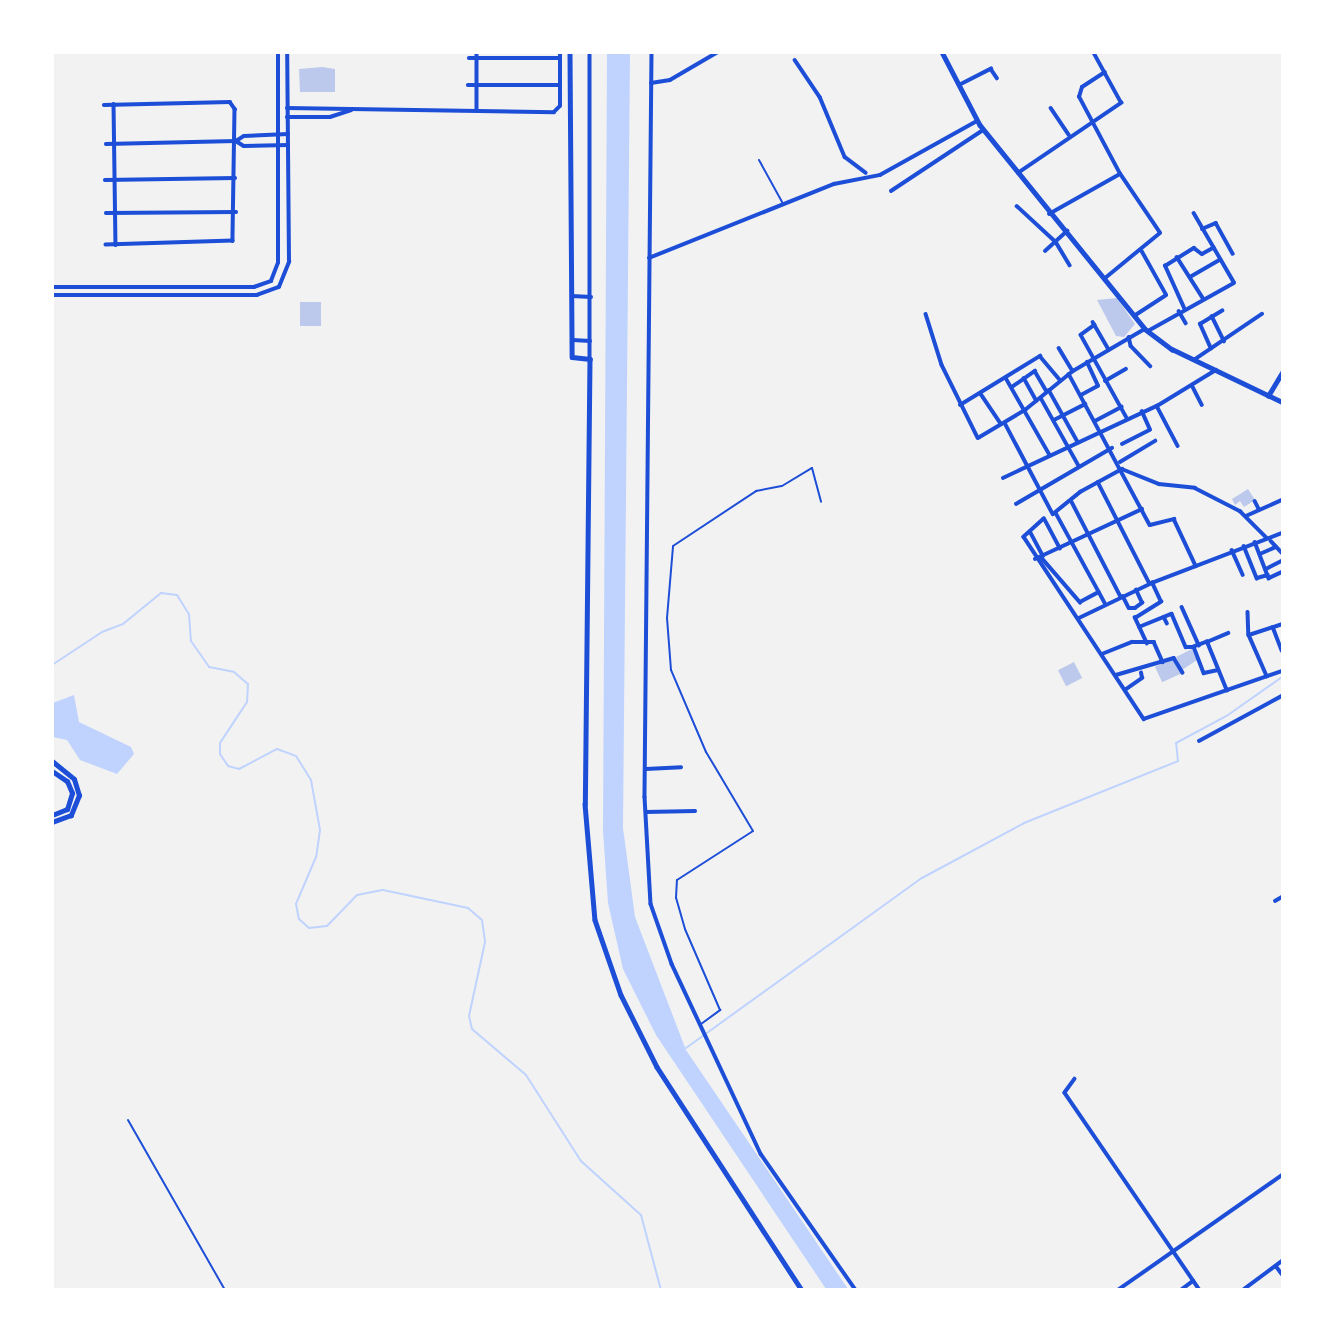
<!DOCTYPE html>
<style>
body{margin:0}
#map{position:relative;width:1335px;height:1342px;overflow:hidden;background:#f2f2f2;font-family:"Archivo Narrow",sans-serif}
div>[style]{position:absolute}
[style*='--x']{left:calc(var(--x)*1px);top:calc(var(--y)*1px);width:calc(var(--w)*1px);rotate:calc(var(--a)*1deg)}
.water>*{inset:0;background:#bfd3fe}
.stream>*{height:2px;margin:-1px;padding:0 1px;transform-origin:1px;border-radius:1px;background:#bfd3fe}
.building>*{inset:0;background:#bdc9ec;transform-origin:0 0}
.service>*{height:2px;margin:-1px;padding:0 1px;transform-origin:1px;border-radius:1px;background:#1d4ed8}
.minor>*{height:3.5px;margin:-1.75px;padding:0 1.75px;transform-origin:1.75px;border-radius:1.75px;background:#1d4ed8}
.tertiary>*{height:4.5px;margin:-2.25px;padding:0 2.25px;transform-origin:2.25px;border-radius:2.25px;background:#1d4ed8}
.secondary>*{height:5px;margin:-2.5px;padding:0 2.5px;transform-origin:2.5px;border-radius:2.5px;background:#1d4ed8}
span{translate:-50% -50%;white-space:nowrap;text-align:center;line-height:1.15;-webkit-text-stroke:6px #fff;paint-order:stroke}
.frame{position:absolute;inset:0;border:54px solid #fff;pointer-events:none}
</style>
<div id="map">
<div class="water">
<i style="clip-path:polygon(607px 53px,630px 53px,623px 828px,635px 917px,686px 1050px,848px 1289px,826px 1289px,656px 1035px,623px 969px,608px 903px,603px 831px)"></i>
<i style="clip-path:polygon(74px 695px,79px 722px,131px 747px,134px 754px,117px 774px,80px 760px,67px 740px,53px 737px,53px 703px)"></i>
</div>
<div class="stream">
<i style="--x:52;--y:665;--w:60;--a:-33.4"></i>
<i style="--x:102;--y:632;--w:22;--a:-21"></i>
<i style="--x:123;--y:624;--w:49;--a:-39.2"></i>
<i style="--x:161;--y:593;--w:16;--a:7"></i>
<i style="--x:177;--y:595;--w:22;--a:58"></i>
<i style="--x:189;--y:614;--w:27;--a:86"></i>
<i style="--x:191;--y:641;--w:32;--a:55"></i>
<i style="--x:209;--y:667;--w:25;--a:11"></i>
<i style="--x:234;--y:672;--w:18;--a:41"></i>
<i style="--x:248;--y:684;--w:18;--a:93"></i>
<i style="--x:247;--y:702;--w:49;--a:123.4"></i>
<i style="--x:220;--y:743;--w:11;--a:90"></i>
<i style="--x:220;--y:754;--w:14;--a:56"></i>
<i style="--x:228;--y:766;--w:11;--a:15"></i>
<i style="--x:239;--y:769;--w:43;--a:-27.8"></i>
<i style="--x:277;--y:749;--w:20;--a:20"></i>
<i style="--x:296;--y:756;--w:28;--a:58"></i>
<i style="--x:311;--y:780;--w:51;--a:79.8"></i>
<i style="--x:320;--y:830;--w:27;--a:98"></i>
<i style="--x:316;--y:857;--w:51;--a:113.1"></i>
<i style="--x:296;--y:904;--w:15;--a:79"></i>
<i style="--x:299;--y:919;--w:13;--a:42"></i>
<i style="--x:309;--y:928;--w:18;--a:-6"></i>
<i style="--x:327;--y:926;--w:43;--a:-45.9"></i>
<i style="--x:357;--y:895;--w:26;--a:-11"></i>
<i style="--x:383;--y:890;--w:87;--a:12"></i>
<i style="--x:468;--y:908;--w:18;--a:41"></i>
<i style="--x:482;--y:920;--w:22;--a:82"></i>
<i style="--x:485;--y:942;--w:76;--a:102.2"></i>
<i style="--x:469;--y:1016;--w:13;--a:77"></i>
<i style="--x:472;--y:1029;--w:71;--a:40.4"></i>
<i style="--x:526;--y:1075;--w:102;--a:57.4"></i>
<i style="--x:581;--y:1161;--w:81;--a:42"></i>
<i style="--x:641;--y:1215;--w:78;--a:75.1"></i>
<i style="--x:686;--y:1048;--w:291;--a:-35.8"></i>
<i style="--x:922;--y:878;--w:116;--a:-28.3"></i>
<i style="--x:1024;--y:823;--w:166;--a:-21.9"></i>
<i style="--x:1178;--y:761;--w:18;--a:-96"></i>
<i style="--x:1176;--y:743;--w:59;--a:-28.3"></i>
<i style="--x:1228;--y:715;--w:66;--a:-35.1"></i>
</div>
<div class="building">
<i style="clip-path:polygon(322px 67px,335px 69px,335px 92px,300px 92px,299px 69px)"></i>
<i style="clip-path:polygon(1117px 298px,1135px 324px,1124px 337px,1116px 336px,1097px 300px)"></i>
<i style="left:300px;top:302px;width:21px;height:24px"></i>
<i style="clip-path:polygon(1248px 489px,1255px 500px,1244px 507px,1240px 501px,1235px 505px,1232px 499px)"></i>
<i style="clip-path:polygon(1192px 649px,1197px 660px,1182px 670px,1176px 657px)"></i>
<i style="left:1174px;top:658px;width:17px;height:21px;rotate:65deg"></i>
<i style="left:1074px;top:662px;width:18px;height:18px;rotate:63deg"></i>
</div>
<div class="service">
<i style="--x:759;--y:160;--w:48;--a:61.3"></i>
<i style="--x:701;--y:1024;--w:24;--a:-36"></i>
<i style="--x:720;--y:1010;--w:88;--a:-113.4"></i>
<i style="--x:685;--y:929;--w:32;--a:-106"></i>
<i style="--x:676;--y:898;--w:18;--a:-87"></i>
<i style="--x:677;--y:880;--w:90;--a:-32.8"></i>
<i style="--x:753;--y:831;--w:92;--a:-120.7"></i>
<i style="--x:706;--y:752;--w:89;--a:-113.1"></i>
<i style="--x:671;--y:670;--w:52;--a:-94.4"></i>
<i style="--x:667;--y:618;--w:72;--a:-85.2"></i>
<i style="--x:673;--y:546;--w:100;--a:-33.5"></i>
<i style="--x:756;--y:491;--w:26;--a:-11"></i>
<i style="--x:782;--y:486;--w:35;--a:-31"></i>
<i style="--x:812;--y:468;--w:35;--a:75"></i>
<i style="--x:128;--y:1120;--w:196;--a:60.3"></i>
</div>
<div class="minor">
<i style="--x:477;--y:52;--w:58;--a:90"></i>
<i style="--x:590;--y:52;--w:306;--a:90"></i>
<i style="--x:652;--y:52;--w:745;--a:90.54"></i>
<i style="--x:645;--y:797;--w:107;--a:86.8"></i>
<i style="--x:651;--y:904;--w:64;--a:70.7"></i>
<i style="--x:672;--y:964;--w:210;--a:64.9"></i>
<i style="--x:761;--y:1154;--w:166;--a:55.1"></i>
<i style="--x:469;--y:58;--w:91;--a:0"></i>
<i style="--x:795;--y:60;--w:45;--a:56"></i>
<i style="--x:820;--y:97;--w:65;--a:67.4"></i>
<i style="--x:845;--y:157;--w:26;--a:37"></i>
<i style="--x:651;--y:83;--w:19;--a:-9"></i>
<i style="--x:670;--y:80;--w:56;--a:-30.3"></i>
<i style="--x:468;--y:85;--w:92;--a:0"></i>
<i style="--x:959;--y:85;--w:36;--a:-27"></i>
<i style="--x:991;--y:69;--w:11;--a:56"></i>
<i style="--x:114;--y:104;--w:141;--a:89.2"></i>
<i style="--x:104;--y:105;--w:126;--a:-1.4"></i>
<i style="--x:230;--y:102;--w:9;--a:54"></i>
<i style="--x:235;--y:109;--w:132;--a:90.9"></i>
<i style="--x:233;--y:241;--w:127;--a:178.2"></i>
<i style="--x:287;--y:108;--w:267;--a:0.9"></i>
<i style="--x:554;--y:112;--w:8;--a:-45"></i>
<i style="--x:560;--y:106;--w:54;--a:-90"></i>
<i style="--x:1051;--y:108;--w:32;--a:56"></i>
<i style="--x:287;--y:117;--w:43;--a:0"></i>
<i style="--x:330;--y:117;--w:22;--a:-18"></i>
<i style="--x:236;--y:141;--w:9;--a:32"></i>
<i style="--x:244;--y:146;--w:44;--a:-1.3"></i>
<i style="--x:106;--y:144;--w:130;--a:-1.3"></i>
<i style="--x:236;--y:141;--w:9;--a:-32"></i>
<i style="--x:244;--y:136;--w:44;--a:-2.6"></i>
<i style="--x:1018;--y:173;--w:125;--a:-34.2"></i>
<i style="--x:1121;--y:103;--w:58;--a:-118.8"></i>
<i style="--x:105;--y:180;--w:130;--a:-0.9"></i>
<i style="--x:891;--y:191;--w:110;--a:-33.5"></i>
<i style="--x:1017;--y:206;--w:53;--a:42.7"></i>
<i style="--x:1056;--y:242;--w:27;--a:59"></i>
<i style="--x:106;--y:213;--w:130;--a:-0.4"></i>
<i style="--x:1049;--y:214;--w:81;--a:-29.4"></i>
<i style="--x:1202;--y:229;--w:15;--a:-23"></i>
<i style="--x:1216;--y:223;--w:35;--a:61"></i>
<i style="--x:1045;--y:251;--w:30;--a:-42"></i>
<i style="--x:1177;--y:257;--w:49;--a:57.6"></i>
<i style="--x:649;--y:258;--w:199;--a:-21.8"></i>
<i style="--x:834;--y:184;--w:47;--a:-11.1"></i>
<i style="--x:880;--y:175;--w:111;--a:-29.1"></i>
<i style="--x:1190;--y:277;--w:34;--a:-30"></i>
<i style="--x:1104;--y:279;--w:72;--a:-39.4"></i>
<i style="--x:1160;--y:233;--w:71;--a:-124.1"></i>
<i style="--x:1120;--y:174;--w:87;--a:-118"></i>
<i style="--x:1079;--y:97;--w:10;--a:-73"></i>
<i style="--x:1082;--y:87;--w:27;--a:-33"></i>
<i style="--x:52;--y:287;--w:202;--a:0"></i>
<i style="--x:254;--y:287;--w:18;--a:-19"></i>
<i style="--x:271;--y:281;--w:19;--a:-69"></i>
<i style="--x:278;--y:263;--w:211;--a:-90"></i>
<i style="--x:52;--y:295;--w:205;--a:0"></i>
<i style="--x:257;--y:295;--w:23;--a:-20"></i>
<i style="--x:279;--y:287;--w:27;--a:-68"></i>
<i style="--x:289;--y:262;--w:210;--a:-90.5"></i>
<i style="--x:572;--y:296;--w:19;--a:3"></i>
<i style="--x:1184;--y:308;--w:46;--a:-114.3"></i>
<i style="--x:1165;--y:266;--w:34;--a:-32"></i>
<i style="--x:1194;--y:248;--w:10;--a:37"></i>
<i style="--x:1202;--y:254;--w:13;--a:-29"></i>
<i style="--x:1179;--y:311;--w:14;--a:60"></i>
<i style="--x:926;--y:314;--w:53;--a:72.6"></i>
<i style="--x:942;--y:365;--w:81;--a:63.7"></i>
<i style="--x:978;--y:438;--w:55;--a:-30.8"></i>
<i style="--x:1025;--y:410;--w:62;--a:-39.1"></i>
<i style="--x:1073;--y:371;--w:83;--a:-30.3"></i>
<i style="--x:1134;--y:316;--w:38;--a:-33"></i>
<i style="--x:1166;--y:295;--w:49;--a:-119.2"></i>
<i style="--x:1212;--y:316;--w:28;--a:64"></i>
<i style="--x:1093;--y:322;--w:32;--a:60"></i>
<i style="--x:1095;--y:325;--w:17;--a:144"></i>
<i style="--x:1081;--y:335;--w:95;--a:61"></i>
<i style="--x:1148;--y:331;--w:98;--a:-29.2"></i>
<i style="--x:1234;--y:283;--w:80;--a:-120.1"></i>
<i style="--x:1129;--y:337;--w:9;--a:77"></i>
<i style="--x:1131;--y:346;--w:28;--a:46"></i>
<i style="--x:573;--y:340;--w:17;--a:3"></i>
<i style="--x:1059;--y:348;--w:27;--a:59"></i>
<i style="--x:1211;--y:349;--w:27;--a:-114"></i>
<i style="--x:1200;--y:324;--w:26;--a:-31"></i>
<i style="--x:1194;--y:360;--w:82;--a:-34.1"></i>
<i style="--x:1069;--y:374;--w:171;--a:61.8"></i>
<i style="--x:1150;--y:525;--w:25;--a:-14"></i>
<i style="--x:1174;--y:519;--w:52;--a:64.9"></i>
<i style="--x:1006;--y:378;--w:89;--a:60.3"></i>
<i style="--x:1024;--y:378;--w:26;--a:61"></i>
<i style="--x:1105;--y:381;--w:24;--a:-30"></i>
<i style="--x:1012;--y:387;--w:28;--a:-35"></i>
<i style="--x:1035;--y:371;--w:24;--a:60"></i>
<i style="--x:1193;--y:387;--w:20;--a:63"></i>
<i style="--x:1049;--y:390;--w:60;--a:60.9"></i>
<i style="--x:981;--y:394;--w:36;--a:56"></i>
<i style="--x:1081;--y:395;--w:19;--a:-28"></i>
<i style="--x:1098;--y:386;--w:26;--a:-115"></i>
<i style="--x:1041;--y:398;--w:78;--a:60.8"></i>
<i style="--x:960;--y:405;--w:94;--a:-31.5"></i>
<i style="--x:1040;--y:356;--w:31;--a:50"></i>
<i style="--x:1157;--y:406;--w:45;--a:62.3"></i>
<i style="--x:1054;--y:420;--w:35;--a:-27"></i>
<i style="--x:1095;--y:421;--w:30;--a:-28"></i>
<i style="--x:1005;--y:423;--w:103;--a:62.2"></i>
<i style="--x:1053;--y:514;--w:35;--a:-39"></i>
<i style="--x:1080;--y:492;--w:48;--a:-28.7"></i>
<i style="--x:1122;--y:469;--w:40;--a:22"></i>
<i style="--x:1159;--y:484;--w:36;--a:6"></i>
<i style="--x:1195;--y:488;--w:51;--a:27.1"></i>
<i style="--x:1240;--y:511;--w:38;--a:45"></i>
<i style="--x:1122;--y:444;--w:31;--a:-27"></i>
<i style="--x:1150;--y:430;--w:20;--a:-114"></i>
<i style="--x:1120;--y:462;--w:41;--a:-31"></i>
<i style="--x:1003;--y:478;--w:170;--a:-25.1"></i>
<i style="--x:1157;--y:406;--w:69;--a:-31.4"></i>
<i style="--x:1098;--y:482;--w:114;--a:63"></i>
<i style="--x:1255;--y:501;--w:9;--a:63"></i>
<i style="--x:1072;--y:502;--w:107;--a:62.7"></i>
<i style="--x:1016;--y:504;--w:111;--a:-30.3"></i>
<i style="--x:1056;--y:513;--w:102;--a:61.4"></i>
<i style="--x:1246;--y:516;--w:39;--a:-24"></i>
<i style="--x:1031;--y:533;--w:26;--a:62"></i>
<i style="--x:1271;--y:541;--w:16;--a:47"></i>
<i style="--x:1255;--y:542;--w:39;--a:69"></i>
<i style="--x:1269;--y:578;--w:14;--a:-25"></i>
<i style="--x:1244;--y:546;--w:35;--a:68"></i>
<i style="--x:1257;--y:578;--w:11;--a:-15"></i>
<i style="--x:1060;--y:549;--w:34;--a:-118"></i>
<i style="--x:1044;--y:519;--w:27;--a:138"></i>
<i style="--x:1024;--y:537;--w:218;--a:56.6"></i>
<i style="--x:1144;--y:719;--w:146;--a:-19.2"></i>
<i style="--x:1232;--y:550;--w:27;--a:66"></i>
<i style="--x:1260;--y:554;--w:17;--a:-24"></i>
<i style="--x:1041;--y:557;--w:60;--a:49.1"></i>
<i style="--x:1080;--y:602;--w:21;--a:-28"></i>
<i style="--x:1035;--y:559;--w:118;--a:-25"></i>
<i style="--x:1266;--y:569;--w:18;--a:-27"></i>
<i style="--x:1123;--y:596;--w:13;--a:63"></i>
<i style="--x:1129;--y:608;--w:6;--a:0"></i>
<i style="--x:1135;--y:608;--w:9;--a:-36"></i>
<i style="--x:1142;--y:603;--w:14;--a:-115"></i>
<i style="--x:1182;--y:607;--w:42;--a:65.9"></i>
<i style="--x:1248;--y:612;--w:23;--a:88"></i>
<i style="--x:1249;--y:635;--w:45;--a:66.3"></i>
<i style="--x:1164;--y:617;--w:7;--a:63"></i>
<i style="--x:1079;--y:618;--w:81;--a:-25.6"></i>
<i style="--x:1152;--y:583;--w:139;--a:-21"></i>
<i style="--x:1139;--y:627;--w:35;--a:-22"></i>
<i style="--x:1172;--y:614;--w:36;--a:67"></i>
<i style="--x:1186;--y:647;--w:8;--a:0"></i>
<i style="--x:1273;--y:627;--w:25;--a:69"></i>
<i style="--x:1249;--y:635;--w:35;--a:-18"></i>
<i style="--x:1207;--y:642;--w:14;--a:159"></i>
<i style="--x:1194;--y:647;--w:28;--a:69"></i>
<i style="--x:1204;--y:673;--w:14;--a:-12"></i>
<i style="--x:1147;--y:644;--w:29;--a:-115"></i>
<i style="--x:1135;--y:618;--w:31;--a:-32"></i>
<i style="--x:1161;--y:602;--w:21;--a:-115"></i>
<i style="--x:1102;--y:654;--w:32;--a:-22"></i>
<i style="--x:1132;--y:642;--w:22;--a:0"></i>
<i style="--x:1154;--y:642;--w:22;--a:66"></i>
<i style="--x:1116;--y:675;--w:60;--a:-16.3"></i>
<i style="--x:1174;--y:658;--w:17;--a:59"></i>
<i style="--x:1125;--y:690;--w:21;--a:-35"></i>
<i style="--x:1142;--y:678;--w:5;--a:-101"></i>
<i style="--x:1227;--y:691;--w:53;--a:-112.2"></i>
<i style="--x:1207;--y:642;--w:23;--a:-23"></i>
<i style="--x:1199;--y:741;--w:94;--a:-28.5"></i>
<i style="--x:646;--y:769;--w:35;--a:-3"></i>
<i style="--x:646;--y:812;--w:49;--a:-1.2"></i>
<i style="--x:1275;--y:901;--w:8;--a:-30"></i>
<i style="--x:1075;--y:1079;--w:17;--a:126"></i>
<i style="--x:1065;--y:1093;--w:239;--a:55.6"></i>
<i style="--x:1276;--y:1266;--w:10;--a:53"></i>
<i style="--x:1118;--y:1290;--w:200;--a:-35"></i>
<i style="--x:1181;--y:1290;--w:15;--a:-37"></i>
<i style="--x:1243;--y:1290;--w:49;--a:-36.6"></i>
</div>
<div class="tertiary">
<i style="--x:570;--y:52;--w:305;--a:89.6"></i>
<i style="--x:572;--y:357;--w:18;--a:6"></i>
<i style="--x:590;--y:359;--w:445;--a:90.6"></i>
<i style="--x:585;--y:804;--w:116;--a:85.1"></i>
<i style="--x:595;--y:920;--w:79;--a:70.9"></i>
<i style="--x:621;--y:995;--w:80;--a:63.4"></i>
<i style="--x:657;--y:1067;--w:266;--a:57"></i>
<i style="--x:942;--y:52;--w:82;--a:62.5"></i>
<i style="--x:980;--y:125;--w:262;--a:51"></i>
<i style="--x:1145;--y:329;--w:34;--a:37"></i>
<i style="--x:1172;--y:349;--w:122;--a:25.7"></i>
<i style="--x:1268;--y:396;--w:27;--a:-59"></i>
</div>
<div class="secondary">
<i style="--x:52;--y:761;--w:28;--a:39"></i>
<i style="--x:74;--y:779;--w:17;--a:73"></i>
<i style="--x:79;--y:795;--w:22;--a:112"></i>
<i style="--x:71;--y:815;--w:20;--a:160"></i>
<i style="--x:52;--y:771;--w:18;--a:34"></i>
<i style="--x:67;--y:781;--w:13;--a:67"></i>
<i style="--x:72;--y:793;--w:17;--a:107"></i>
<i style="--x:67;--y:809;--w:16;--a:158"></i>
</div>
<div class="frame"></div>
</div>
